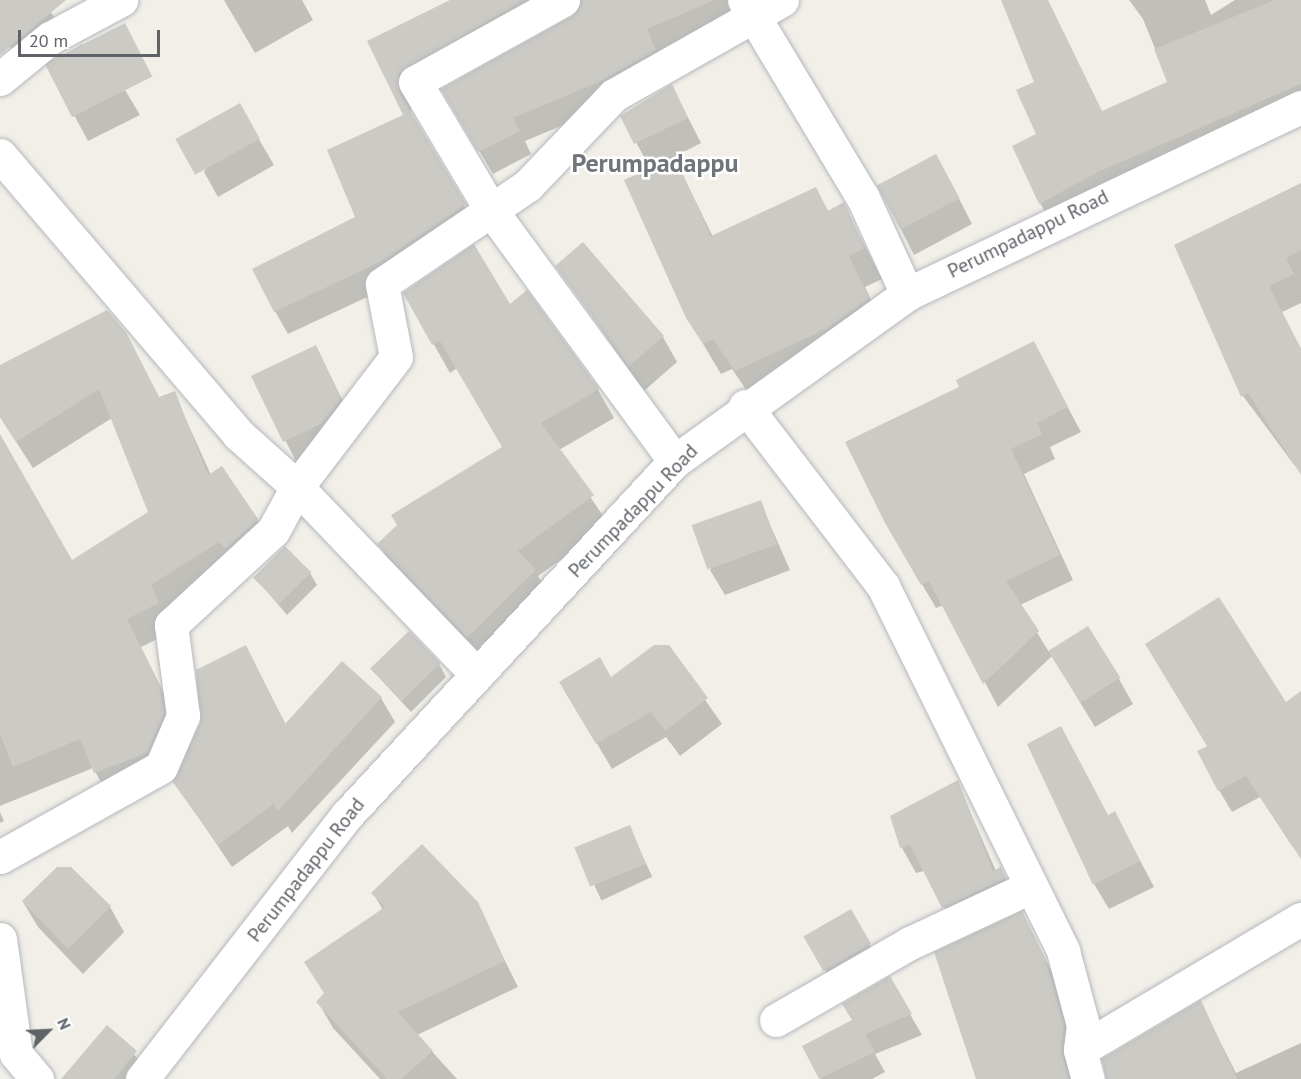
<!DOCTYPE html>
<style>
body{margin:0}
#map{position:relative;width:1301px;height:1079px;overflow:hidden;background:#f1efe8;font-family:"PT Sans",sans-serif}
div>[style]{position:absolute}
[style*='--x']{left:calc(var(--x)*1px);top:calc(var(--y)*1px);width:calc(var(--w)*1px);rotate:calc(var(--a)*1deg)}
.shadow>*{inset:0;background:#0003;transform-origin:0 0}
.building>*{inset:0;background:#cccac5;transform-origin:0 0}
.roads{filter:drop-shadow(0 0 2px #b5b8bc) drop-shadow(0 0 2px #b5b8bc)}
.minor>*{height:33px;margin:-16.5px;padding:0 16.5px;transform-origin:16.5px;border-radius:16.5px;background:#fff}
.secondary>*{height:33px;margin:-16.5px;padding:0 16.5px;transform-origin:16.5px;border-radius:16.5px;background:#fff}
span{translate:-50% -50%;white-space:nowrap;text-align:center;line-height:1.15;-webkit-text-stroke:5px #fff;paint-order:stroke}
.street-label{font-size:20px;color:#5f6368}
.district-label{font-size:26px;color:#70757a;font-weight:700}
.north{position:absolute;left:18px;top:1001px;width:60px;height:60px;-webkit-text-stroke:4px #fff;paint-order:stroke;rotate:66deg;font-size:16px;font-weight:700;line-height:24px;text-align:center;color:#5f6368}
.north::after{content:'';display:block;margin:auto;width:21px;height:27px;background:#5f6368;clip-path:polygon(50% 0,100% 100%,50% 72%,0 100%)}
.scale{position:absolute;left:18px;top:30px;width:142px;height:27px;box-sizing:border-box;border:3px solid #5f6368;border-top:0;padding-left:8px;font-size:18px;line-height:21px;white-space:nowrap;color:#5f6368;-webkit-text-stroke:4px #fff;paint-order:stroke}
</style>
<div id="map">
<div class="shadow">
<i style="clip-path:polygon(0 0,42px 0,70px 39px,30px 68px,0 36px)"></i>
<i style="clip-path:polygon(224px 0,302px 0,313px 20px,255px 53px)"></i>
<i style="clip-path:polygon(453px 0,778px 0,614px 104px,525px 141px,531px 154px,493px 174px,443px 90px,574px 17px,580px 6px,567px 6px,411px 95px,411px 115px,477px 227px,395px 284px,288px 334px,275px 311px,357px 218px,405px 116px,369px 42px)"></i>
<i style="clip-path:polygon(1129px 0,1205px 0,1211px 15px,1235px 0,1301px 0,1301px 120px,1056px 230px,1040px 203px,1102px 113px,1169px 83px,1143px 19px)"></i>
<i style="clip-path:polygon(82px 44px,125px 90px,140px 115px,88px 141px,48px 66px)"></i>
<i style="clip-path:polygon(672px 86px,701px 143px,674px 157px,713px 237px,815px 189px,829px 212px,843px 204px,882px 279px,865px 287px,885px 330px,754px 401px,732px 369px,721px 374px,687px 317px,651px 170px,622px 116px)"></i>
<i style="clip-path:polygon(239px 105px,274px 165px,218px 197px,204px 172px)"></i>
<i style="clip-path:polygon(950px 181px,972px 224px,914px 255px,879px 186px)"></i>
<i style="clip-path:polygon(1301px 184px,1301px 303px,1282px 312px,1301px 349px,1301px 462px,1295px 466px,1243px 396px,1176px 245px)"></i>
<i style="clip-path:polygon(557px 266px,663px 337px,677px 362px,644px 391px)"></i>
<i style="clip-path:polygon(405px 293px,510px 306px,598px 390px,614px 418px,559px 450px,609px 525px,538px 576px,551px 599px,485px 666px,396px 573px,379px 544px,504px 448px,457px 368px,450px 373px)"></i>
<i style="clip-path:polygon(107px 312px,125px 333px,160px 399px,174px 393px,211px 475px,257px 520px,273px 547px,174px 631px,141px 647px,175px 716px,179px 742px,111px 800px,93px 768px,0 806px,0 459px,72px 562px,149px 512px,112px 418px,33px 468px,0 417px,0 366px)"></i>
<i style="clip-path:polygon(316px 347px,355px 425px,299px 467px,253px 377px)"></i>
<i style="clip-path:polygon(1047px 368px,1081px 432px,1050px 447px,1055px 459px,1024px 474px,1073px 580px,1020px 605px,1049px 652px,1119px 679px,1133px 704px,1095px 727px,1052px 656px,998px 707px,944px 605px,936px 608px,886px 523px)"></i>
<i style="clip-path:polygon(760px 502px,790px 570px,725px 595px,710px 570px)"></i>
<i style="clip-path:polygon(310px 573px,317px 585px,287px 615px,254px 576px)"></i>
<i style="clip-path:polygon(246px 647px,286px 725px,342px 663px,381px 698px,395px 722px,292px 833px,288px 826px,232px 867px,174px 781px)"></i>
<i style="clip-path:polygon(668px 647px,722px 724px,680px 756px,666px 737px,612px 769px,576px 708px,611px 679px)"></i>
<i style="clip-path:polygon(439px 664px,446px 677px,411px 712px,373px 671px)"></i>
<i style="clip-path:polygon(1301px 693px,1301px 845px,1292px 846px,1260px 797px,1232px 812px,1219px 790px,1286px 704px)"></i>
<i style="clip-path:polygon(957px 782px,996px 871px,1000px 869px,1015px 895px,958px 932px,924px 871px,916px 873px,902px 848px,892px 817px)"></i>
<i style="clip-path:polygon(0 812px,4px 821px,0 823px)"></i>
<i style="clip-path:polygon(1115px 813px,1154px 887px,1109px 909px,1094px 884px,1108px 816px)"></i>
<i style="left:629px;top:827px;width:55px;height:56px;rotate:65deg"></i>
<i style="clip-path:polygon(373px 893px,476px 903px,518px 987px,417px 1035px,457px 1079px,380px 1079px,333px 1028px,318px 1002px,325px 994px,306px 962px,383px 910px)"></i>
<i style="clip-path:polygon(23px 902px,110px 907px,124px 932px,83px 974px,38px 927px)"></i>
<i style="left:850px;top:911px;width:53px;height:51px;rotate:60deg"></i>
<i style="clip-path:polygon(1022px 913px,1057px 982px,1076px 1050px,1075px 1079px,978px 1079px)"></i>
<i style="clip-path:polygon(889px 978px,922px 1035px,875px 1054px,885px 1072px,872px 1079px,821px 1079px,804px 1047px,854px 1021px)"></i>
<i style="clip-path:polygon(1200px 1002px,1236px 1073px,1301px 1043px,1301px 1079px,1107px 1079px)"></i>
<i style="clip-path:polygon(107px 1027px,144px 1065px,132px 1079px,86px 1079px)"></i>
</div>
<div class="building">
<i style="clip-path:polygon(0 0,66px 0,0 55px)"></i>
<i style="clip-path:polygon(450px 0,524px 0,399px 73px,399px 92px,466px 204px,382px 261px,274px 312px,252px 269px,355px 217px,327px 150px,403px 115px,367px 41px)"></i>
<i style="clip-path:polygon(582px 0,715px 0,647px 29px,656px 50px,601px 81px,513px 118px,520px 131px,478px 152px,441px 89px,572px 16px)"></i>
<i style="clip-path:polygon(1001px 0,1048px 0,1102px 111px,1167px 82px,1154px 49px,1275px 0,1301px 0,1301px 84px,1098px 172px,1039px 204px,1012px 146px,1036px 134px,1016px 90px,1034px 82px)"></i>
<i style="left:125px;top:23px;width:60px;height:90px;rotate:63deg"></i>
<i style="clip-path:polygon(672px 84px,688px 118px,634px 144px,620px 116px)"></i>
<i style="left:240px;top:103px;width:41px;height:74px;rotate:61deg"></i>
<i style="left:936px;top:154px;width:50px;height:67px;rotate:62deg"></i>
<i style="clip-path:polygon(675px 157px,711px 236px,816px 187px,828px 211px,844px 202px,865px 248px,849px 256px,869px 298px,828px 328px,735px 371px,713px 339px,703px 344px,686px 318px,624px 180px)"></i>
<i style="clip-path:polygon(1301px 183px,1301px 250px,1286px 258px,1294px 274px,1269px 286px,1301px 349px,1301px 475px,1248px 393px,1241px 397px,1174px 245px)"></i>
<i style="clip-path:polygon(583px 242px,664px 336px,629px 366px,555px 266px)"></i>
<i style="clip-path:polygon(474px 244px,510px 304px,527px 290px,599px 389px,541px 423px,594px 495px,518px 551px,536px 570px,467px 638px,377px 544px,397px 525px,391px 515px,502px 447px,440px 341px,432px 345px,403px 293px)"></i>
<i style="clip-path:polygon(107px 310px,126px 332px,159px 397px,175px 391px,208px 475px,222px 466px,258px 519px,225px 549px,219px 542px,151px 585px,159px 603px,127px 619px,160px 687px,164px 713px,147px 753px,94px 773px,80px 739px,13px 767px,0 734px,0 434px,72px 560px,148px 512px,99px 389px,16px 442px,0 417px,0 365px)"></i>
<i style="clip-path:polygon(1034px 341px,1068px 407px,1037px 423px,1042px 434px,1011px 449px,1060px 555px,1006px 581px,1039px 631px,983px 684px,929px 581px,921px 585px,885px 523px,845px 442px,959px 387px,956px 380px)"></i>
<i style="clip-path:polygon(316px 345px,341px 398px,321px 424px,283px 442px,251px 376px)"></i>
<i style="left:761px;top:500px;width:47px;height:74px;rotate:70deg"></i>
<i style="left:285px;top:546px;width:37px;height:45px;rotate:45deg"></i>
<i style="clip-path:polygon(1219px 597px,1286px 702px,1301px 691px,1301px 859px,1246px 776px,1218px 791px,1197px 751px,1207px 746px,1145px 644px)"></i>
<i style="left:1088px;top:626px;width:61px;height:47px;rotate:58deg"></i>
<i style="left:409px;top:631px;width:45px;height:54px;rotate:46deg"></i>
<i style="clip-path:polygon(246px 645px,285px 724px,342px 661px,382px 697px,278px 811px,273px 804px,218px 845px,172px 781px,200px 723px,196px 670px)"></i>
<i style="clip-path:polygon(654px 645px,669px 645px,708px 698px,665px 731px,651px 712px,596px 744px,559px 682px,600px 657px,611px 677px)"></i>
<i style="clip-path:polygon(1061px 726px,1108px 815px,1115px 811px,1140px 861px,1093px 885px,1027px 744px)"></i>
<i style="clip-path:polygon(958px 780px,993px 871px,1001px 867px,1006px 878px,942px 908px,910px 845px,900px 848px,890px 816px)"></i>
<i style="left:630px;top:825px;width:42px;height:60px;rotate:68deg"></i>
<i style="clip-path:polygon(422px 844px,478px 902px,505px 961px,398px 1012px,433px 1051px,401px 1079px,387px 1079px,316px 1002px,324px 993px,304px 962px,385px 907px,371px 893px)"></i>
<i style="clip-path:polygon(57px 867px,71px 867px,111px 906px,68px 949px,22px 901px)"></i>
<i style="left:851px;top:909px;width:40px;height:55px;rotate:60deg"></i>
<i style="clip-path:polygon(1022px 911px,1045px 958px,1064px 1026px,1061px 1051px,1069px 1079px,976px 1079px,934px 952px)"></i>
<i style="clip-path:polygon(890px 976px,912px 1014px,865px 1034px,875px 1052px,819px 1079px,802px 1046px,852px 1020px,842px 1004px)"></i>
<i style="clip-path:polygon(1201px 1000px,1237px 1079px,1106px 1079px,1102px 1059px)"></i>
<i style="clip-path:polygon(107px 1025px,137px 1051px,114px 1079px,61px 1079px)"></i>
</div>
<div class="roads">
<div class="minor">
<i style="--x:563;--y:0;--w:169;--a:151"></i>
<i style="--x:415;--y:82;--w:149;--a:59.3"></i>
<i style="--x:491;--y:210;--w:311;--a:53.8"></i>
<i style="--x:744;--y:0;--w:231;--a:59"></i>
<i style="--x:863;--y:198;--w:106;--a:65.4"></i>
<i style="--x:0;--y:79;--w:65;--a:-39.4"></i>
<i style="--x:50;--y:38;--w:81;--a:-28.2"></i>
<i style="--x:0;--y:155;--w:367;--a:49.5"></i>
<i style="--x:238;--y:434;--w:79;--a:41.9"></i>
<i style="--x:297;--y:487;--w:260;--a:46.2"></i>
<i style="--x:745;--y:406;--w:227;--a:52.5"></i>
<i style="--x:883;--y:586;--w:407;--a:63.7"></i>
<i style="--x:1063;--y:951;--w:77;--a:74.9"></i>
<i style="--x:1083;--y:1025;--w:25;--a:97"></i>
<i style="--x:1080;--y:1050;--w:30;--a:75"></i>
<i style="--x:0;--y:857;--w:184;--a:-29.2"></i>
<i style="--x:161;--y:767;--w:56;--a:-66.7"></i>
<i style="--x:183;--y:716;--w:92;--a:-97.5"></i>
<i style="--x:171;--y:625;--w:139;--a:-42.7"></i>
<i style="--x:273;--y:531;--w:50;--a:-61.4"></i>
<i style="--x:297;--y:487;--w:163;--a:-52.7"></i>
<i style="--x:396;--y:357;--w:74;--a:-100.9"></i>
<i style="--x:382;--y:284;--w:176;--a:-34.1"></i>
<i style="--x:528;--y:185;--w:124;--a:-46.3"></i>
<i style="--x:614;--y:95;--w:193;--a:-29.5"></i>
<i style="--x:0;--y:939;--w:116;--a:82.1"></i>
<i style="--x:16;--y:1054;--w:33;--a:50"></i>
<i style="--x:776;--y:1020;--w:155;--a:-29.9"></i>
<i style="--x:910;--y:943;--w:132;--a:-25"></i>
<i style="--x:1080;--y:1050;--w:257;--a:-30.7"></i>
</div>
<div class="secondary">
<i style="--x:142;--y:1079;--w:334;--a:-52.2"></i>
<i style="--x:347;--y:815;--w:483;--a:-47.2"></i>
<i style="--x:675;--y:461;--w:286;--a:-35.7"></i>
<i style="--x:907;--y:294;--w:436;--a:-25.4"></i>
</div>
</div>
<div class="street-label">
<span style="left:1028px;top:234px;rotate:-26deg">Perumpadappu Road</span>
<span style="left:633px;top:511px;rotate:-46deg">Perumpadappu Road</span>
<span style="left:306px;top:870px;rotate:-52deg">Perumpadappu Road</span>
</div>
<div class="district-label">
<span style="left:655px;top:163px">Perumpadappu</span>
</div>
<div class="north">N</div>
<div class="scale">20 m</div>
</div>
